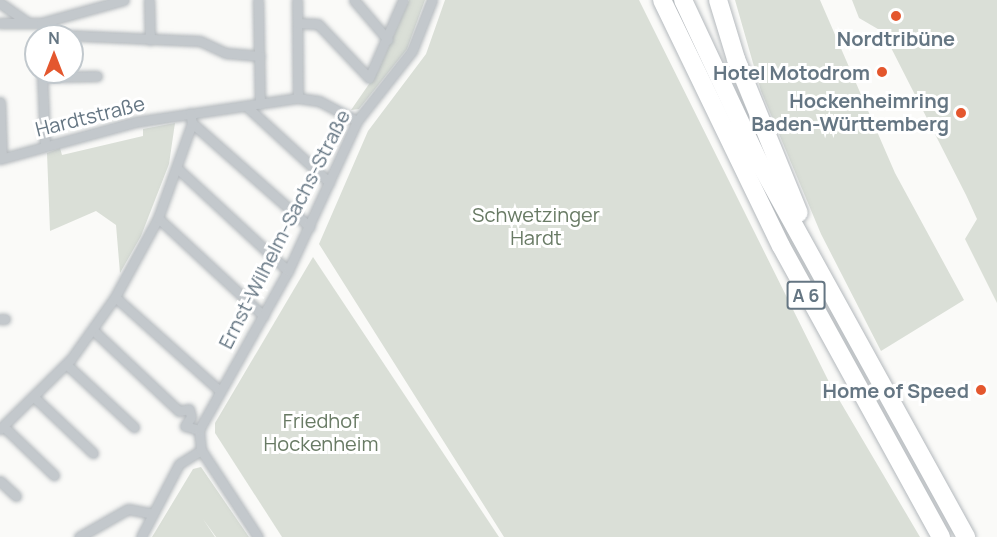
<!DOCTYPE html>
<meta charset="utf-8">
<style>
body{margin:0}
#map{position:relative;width:997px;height:537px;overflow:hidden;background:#fafaf8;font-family:Manrope,sans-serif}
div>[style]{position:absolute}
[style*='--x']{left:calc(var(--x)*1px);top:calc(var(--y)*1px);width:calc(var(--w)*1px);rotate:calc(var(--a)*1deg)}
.green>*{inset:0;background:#dadfd7}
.roads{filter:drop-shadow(0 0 2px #b4b9bd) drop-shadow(0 0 2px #b4b9bd)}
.street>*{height:9px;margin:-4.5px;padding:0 4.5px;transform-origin:4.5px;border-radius:4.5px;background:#c3c8cc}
.highway>*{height:18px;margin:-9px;padding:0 9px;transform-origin:9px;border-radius:9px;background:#fff}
.dots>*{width:16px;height:16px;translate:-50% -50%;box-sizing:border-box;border:3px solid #fff;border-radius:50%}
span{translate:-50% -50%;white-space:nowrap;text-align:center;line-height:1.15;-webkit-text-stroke:6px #fff;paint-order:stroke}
.shield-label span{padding:2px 4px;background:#fff;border:2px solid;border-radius:4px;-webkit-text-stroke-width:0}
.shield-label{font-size:18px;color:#657683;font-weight:700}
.poi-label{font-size:20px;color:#657683;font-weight:700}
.right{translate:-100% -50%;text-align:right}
.street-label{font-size:20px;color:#657683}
.park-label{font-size:20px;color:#687a64}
.north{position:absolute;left:24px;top:24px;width:60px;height:60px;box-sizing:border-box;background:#fff;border:2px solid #c1c8cd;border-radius:50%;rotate:0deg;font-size:16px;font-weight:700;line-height:24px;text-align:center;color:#657683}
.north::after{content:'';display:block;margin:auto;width:21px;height:27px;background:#e4572e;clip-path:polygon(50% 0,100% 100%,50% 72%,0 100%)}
</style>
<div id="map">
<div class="green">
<i style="clip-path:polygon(409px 0,425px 0,407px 49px,359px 109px,351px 110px,378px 71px)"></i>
<i style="clip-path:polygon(445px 0,639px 0,831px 386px,920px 537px,504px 537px,319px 244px,368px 131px,426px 54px)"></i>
<i style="clip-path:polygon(735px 0,820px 0,895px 173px,964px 300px,881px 351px,821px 234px,761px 91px)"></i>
<i style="clip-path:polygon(852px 0,997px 0,997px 303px,965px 239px,977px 219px,966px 195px,883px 32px,859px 18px)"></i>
<i style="clip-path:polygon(175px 123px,169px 164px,141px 236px,120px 273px,116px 225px,96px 211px,50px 231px,47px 153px,60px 148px,62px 155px,143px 136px,143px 129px)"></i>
<i style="clip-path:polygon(313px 257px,499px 537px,282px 537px,215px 433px,215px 423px)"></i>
<i style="clip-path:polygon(201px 467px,249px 537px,216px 537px,203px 519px,215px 537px,152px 537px,193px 469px)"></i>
</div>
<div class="roads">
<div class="street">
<i style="--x:149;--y:0;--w:40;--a:88.6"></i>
<i style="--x:258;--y:0;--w:104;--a:88.9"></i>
<i style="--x:297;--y:0;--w:98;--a:89.4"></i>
<i style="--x:354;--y:0;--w:52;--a:49.6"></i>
<i style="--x:0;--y:3;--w:35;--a:35"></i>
<i style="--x:0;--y:23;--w:41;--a:0"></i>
<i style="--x:41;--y:23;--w:86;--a:-15.5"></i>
<i style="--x:41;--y:23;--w:23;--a:31"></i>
<i style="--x:61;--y:35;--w:139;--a:2.5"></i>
<i style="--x:200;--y:41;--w:29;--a:25"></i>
<i style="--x:226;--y:53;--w:34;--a:5"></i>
<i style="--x:298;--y:23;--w:20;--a:3"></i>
<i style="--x:318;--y:24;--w:74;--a:46.6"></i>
<i style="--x:369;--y:78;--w:85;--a:-66.4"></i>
<i style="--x:42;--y:72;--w:72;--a:87.6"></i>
<i style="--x:42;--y:77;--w:55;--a:-1"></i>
<i style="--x:0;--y:102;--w:56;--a:88"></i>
<i style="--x:246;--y:106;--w:113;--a:42.5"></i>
<i style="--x:192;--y:123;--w:157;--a:41.4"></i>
<i style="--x:0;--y:159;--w:140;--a:-15.3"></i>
<i style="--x:135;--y:122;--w:165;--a:-8.4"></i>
<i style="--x:298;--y:98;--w:21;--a:8"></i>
<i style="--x:319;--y:101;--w:43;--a:27.8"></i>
<i style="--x:178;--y:169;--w:150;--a:42.8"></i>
<i style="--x:158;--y:218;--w:144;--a:42.8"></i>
<i style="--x:115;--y:297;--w:141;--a:41.8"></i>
<i style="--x:0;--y:319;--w:5;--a:0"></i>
<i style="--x:94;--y:331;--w:117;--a:43.3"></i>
<i style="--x:179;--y:411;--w:10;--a:-11"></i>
<i style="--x:189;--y:409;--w:8;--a:76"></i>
<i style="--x:191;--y:417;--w:11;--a:124"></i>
<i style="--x:185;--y:426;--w:15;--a:16"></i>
<i style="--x:66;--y:364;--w:93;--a:42.8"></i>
<i style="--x:35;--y:398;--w:80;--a:43.5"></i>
<i style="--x:3;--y:426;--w:71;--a:43.9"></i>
<i style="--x:0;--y:429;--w:100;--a:-44.6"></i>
<i style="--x:71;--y:359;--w:76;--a:-54.6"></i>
<i style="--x:115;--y:297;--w:90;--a:-61.4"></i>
<i style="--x:158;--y:218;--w:101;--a:-70.3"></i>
<i style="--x:192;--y:123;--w:10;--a:-101"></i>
<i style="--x:0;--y:481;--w:22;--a:43"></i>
<i style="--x:79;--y:537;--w:56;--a:-29.7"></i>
<i style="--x:128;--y:509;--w:25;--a:11"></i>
<i style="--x:141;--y:537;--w:82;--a:-62.5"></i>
<i style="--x:179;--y:464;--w:26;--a:-32"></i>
<i style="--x:258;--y:537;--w:104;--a:-123.2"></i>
<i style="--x:201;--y:450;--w:20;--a:-96"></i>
<i style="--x:199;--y:430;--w:182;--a:-60.8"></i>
<i style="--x:288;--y:271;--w:165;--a:-65.3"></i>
<i style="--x:357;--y:121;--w:89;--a:-51.8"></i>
<i style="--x:412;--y:51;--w:55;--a:-68.6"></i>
</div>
<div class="highway">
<i style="--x:662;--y:0;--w:273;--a:64.2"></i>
<i style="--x:781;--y:246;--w:332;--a:61.2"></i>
<i style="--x:683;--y:0;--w:177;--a:64.9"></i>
<i style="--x:758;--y:160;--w:431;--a:61.1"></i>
<i style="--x:718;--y:0;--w:62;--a:73"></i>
<i style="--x:736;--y:59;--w:166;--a:67.8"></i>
</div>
</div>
<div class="dots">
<i style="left:896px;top:16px;background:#e4572e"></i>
<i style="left:882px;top:72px;background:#e4572e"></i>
<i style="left:961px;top:113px;background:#e4572e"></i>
<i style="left:981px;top:390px;background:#e4572e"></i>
</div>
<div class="shield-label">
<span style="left:806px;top:295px">A 6</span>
</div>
<div class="poi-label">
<span style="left:896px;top:38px">Nordtribüne</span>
<span class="right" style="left:870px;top:72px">Hotel Motodrom</span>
<span class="right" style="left:949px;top:112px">Hockenheimring<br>Baden-Württemberg</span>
<span class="right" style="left:969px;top:390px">Home of Speed</span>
</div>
<div class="street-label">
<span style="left:90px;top:116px;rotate:-14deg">Hardtstraße</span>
<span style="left:284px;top:229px;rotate:-63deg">Ernst-Wilhelm-Sachs-Straße</span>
</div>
<div class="park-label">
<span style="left:536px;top:226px">Schwetzinger<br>Hardt</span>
<span style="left:321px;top:432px">Friedhof<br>Hockenheim</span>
</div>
<div class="north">N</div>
</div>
